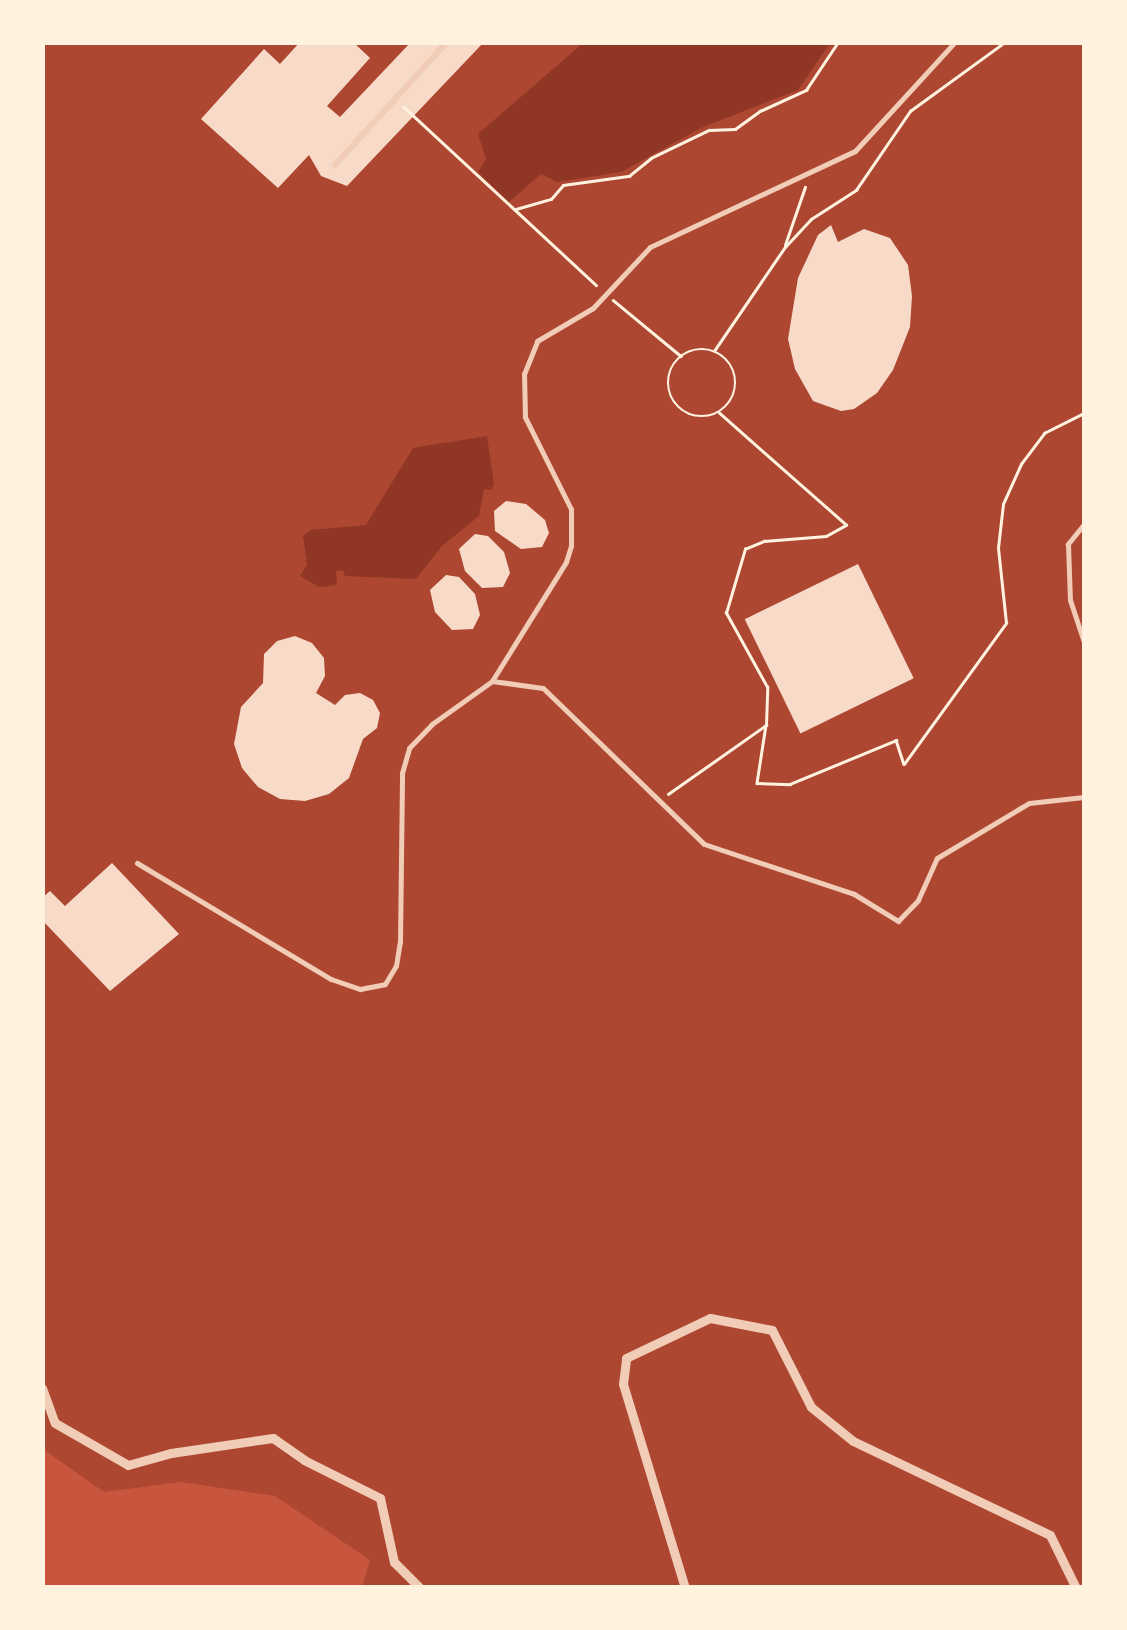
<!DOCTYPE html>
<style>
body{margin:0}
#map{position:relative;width:1127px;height:1630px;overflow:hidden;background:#c8553d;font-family:Karla,sans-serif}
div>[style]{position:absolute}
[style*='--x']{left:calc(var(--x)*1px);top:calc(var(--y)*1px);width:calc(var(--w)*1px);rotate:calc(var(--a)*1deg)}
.green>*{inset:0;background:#ae4732}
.water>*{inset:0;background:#8f3625}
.building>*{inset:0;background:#f7dbc8;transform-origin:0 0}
.path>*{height:2.5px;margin:-1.25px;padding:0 1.25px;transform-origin:1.25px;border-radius:1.25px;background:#fff3e0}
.path>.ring{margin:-1.25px;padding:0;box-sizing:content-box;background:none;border:2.5px solid #fff3e0;border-radius:50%}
.service>*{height:5px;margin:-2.5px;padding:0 2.5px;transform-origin:2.5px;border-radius:2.5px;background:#f1ccb7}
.pedestrian>*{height:6px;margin:-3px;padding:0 3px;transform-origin:3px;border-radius:3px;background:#f1ccb7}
.minor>*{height:9px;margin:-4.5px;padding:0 4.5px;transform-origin:4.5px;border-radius:4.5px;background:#f1ccb7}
span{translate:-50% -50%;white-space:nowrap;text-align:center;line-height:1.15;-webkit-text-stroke:10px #fff3e0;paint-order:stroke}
.frame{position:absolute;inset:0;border:45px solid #fff3e0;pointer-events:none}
</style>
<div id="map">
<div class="green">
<i style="clip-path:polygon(43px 43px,1084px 43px,1084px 1587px,362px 1587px,370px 1560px,275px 1496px,181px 1482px,104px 1492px,43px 1449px)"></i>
</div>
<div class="water">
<i style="clip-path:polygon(583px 43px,583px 42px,830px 43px,798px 90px,703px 127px,621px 172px,557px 182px,541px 174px,509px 202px,478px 172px,486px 159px,478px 134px)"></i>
<i style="clip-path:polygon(487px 436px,494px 484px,491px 490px,484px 489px,479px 516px,442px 546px,416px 579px,345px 576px,343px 570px,336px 571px,337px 585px,319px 587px,300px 576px,307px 565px,303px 536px,311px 530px,366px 525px,413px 448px)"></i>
</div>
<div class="building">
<i style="clip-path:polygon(300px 42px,353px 42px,370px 58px,327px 106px,340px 117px,411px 42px,484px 42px,347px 186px,321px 176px,309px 155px,278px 188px,201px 119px,264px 49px,280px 64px)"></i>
<i style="clip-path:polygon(831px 225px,838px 242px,864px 229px,890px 238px,908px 265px,912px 296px,910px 327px,893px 370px,877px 393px,854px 409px,841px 411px,813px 401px,795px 369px,788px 339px,798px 278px,818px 235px)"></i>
<i style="clip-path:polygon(506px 501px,526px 504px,545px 520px,549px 533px,542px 547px,521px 549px,495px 531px,494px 511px)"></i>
<i style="clip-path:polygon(475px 534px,488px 536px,504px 552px,510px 573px,503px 587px,482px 588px,465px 571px,459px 549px)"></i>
<i style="left:858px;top:564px;width:127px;height:126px;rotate:64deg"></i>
<i style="clip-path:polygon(446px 575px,459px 577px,475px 594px,480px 615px,473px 629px,452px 630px,435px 612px,430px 590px)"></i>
<i style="clip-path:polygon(295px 636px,312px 643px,324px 658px,325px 676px,316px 693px,335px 705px,345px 695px,360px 693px,373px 700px,380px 713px,377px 728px,363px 739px,349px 778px,329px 794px,305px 801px,280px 799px,258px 787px,242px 768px,234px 744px,241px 707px,263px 683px,264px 654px,277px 641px)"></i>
<i style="clip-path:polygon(112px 863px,179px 934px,110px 991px,42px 920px,42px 898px,50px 891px,65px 906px)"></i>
</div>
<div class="path">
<i style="--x:404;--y:107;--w:262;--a:42.8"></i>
<i style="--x:516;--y:209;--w:36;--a:-16"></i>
<i style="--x:551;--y:199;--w:18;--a:-49"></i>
<i style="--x:563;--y:185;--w:67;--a:-7.8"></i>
<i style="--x:629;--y:176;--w:28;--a:-39"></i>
<i style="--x:651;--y:158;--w:64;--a:-25.8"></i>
<i style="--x:709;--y:130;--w:26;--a:-2"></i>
<i style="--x:735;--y:129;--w:31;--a:-36"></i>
<i style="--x:760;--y:111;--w:51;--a:-24.5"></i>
<i style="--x:806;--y:90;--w:58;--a:-56.3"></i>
<i style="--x:785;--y:245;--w:61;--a:-71"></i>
<i style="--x:613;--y:300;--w:88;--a:39.5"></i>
<i class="ring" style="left:668px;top:349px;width:65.5px;height:65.5px"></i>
<i style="--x:714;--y:351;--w:126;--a:-55.7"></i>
<i style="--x:785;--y:247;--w:38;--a:-47"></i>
<i style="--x:811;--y:219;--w:54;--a:-32.8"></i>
<i style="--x:856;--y:190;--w:96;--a:-55.6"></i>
<i style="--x:910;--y:111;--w:117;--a:-36"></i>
<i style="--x:766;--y:725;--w:59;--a:98.8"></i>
<i style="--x:757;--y:783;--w:33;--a:2"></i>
<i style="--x:790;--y:784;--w:115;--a:-22.5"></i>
<i style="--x:896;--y:740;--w:25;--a:72"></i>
<i style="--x:904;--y:764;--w:174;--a:-54.1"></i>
<i style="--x:1006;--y:623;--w:75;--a:-96.1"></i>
<i style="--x:998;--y:548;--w:44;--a:-83.5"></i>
<i style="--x:1003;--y:504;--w:44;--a:-65.8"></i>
<i style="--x:1021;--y:464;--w:39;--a:-53"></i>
<i style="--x:1044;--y:433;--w:45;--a:-26.6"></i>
<i style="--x:668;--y:794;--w:120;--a:-35.1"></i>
<i style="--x:766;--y:725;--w:38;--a:-88"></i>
<i style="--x:767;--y:687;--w:85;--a:-119"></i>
<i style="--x:726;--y:613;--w:67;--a:-73.5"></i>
<i style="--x:745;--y:549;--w:21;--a:-23"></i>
<i style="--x:764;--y:541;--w:62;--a:-4.6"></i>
<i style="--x:826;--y:536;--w:23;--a:-29"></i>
<i style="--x:846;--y:525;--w:169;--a:-138.6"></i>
</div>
<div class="service">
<i style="--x:1084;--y:524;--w:26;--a:129"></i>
<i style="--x:1068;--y:544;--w:56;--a:88"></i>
<i style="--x:1070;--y:600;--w:44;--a:71.6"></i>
<i style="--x:492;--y:681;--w:51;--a:7.8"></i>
<i style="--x:543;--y:688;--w:224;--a:44.1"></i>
<i style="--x:704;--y:844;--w:158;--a:18.4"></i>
<i style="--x:854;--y:894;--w:52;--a:31.5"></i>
<i style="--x:898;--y:921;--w:29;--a:-46"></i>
<i style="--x:918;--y:900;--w:46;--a:-65.7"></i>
<i style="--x:937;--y:858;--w:107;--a:-30.9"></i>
<i style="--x:1029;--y:803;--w:55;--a:-6.2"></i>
<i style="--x:137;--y:863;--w:226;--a:30.9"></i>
<i style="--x:331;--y:979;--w:31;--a:19"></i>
<i style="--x:360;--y:989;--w:25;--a:-11"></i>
<i style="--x:385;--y:984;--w:21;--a:-59"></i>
<i style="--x:396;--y:966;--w:24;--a:-81"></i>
<i style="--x:400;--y:942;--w:169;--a:-89.3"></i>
<i style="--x:402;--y:773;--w:26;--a:-74"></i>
<i style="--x:409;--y:748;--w:33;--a:-46"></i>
<i style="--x:432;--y:724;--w:74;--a:-35.6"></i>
<i style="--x:492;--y:681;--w:140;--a:-58.1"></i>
<i style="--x:566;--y:562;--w:17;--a:-73"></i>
<i style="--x:571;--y:546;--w:37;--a:-90"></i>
<i style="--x:571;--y:509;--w:103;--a:-116.6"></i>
<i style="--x:525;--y:417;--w:43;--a:-91.3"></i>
<i style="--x:524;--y:374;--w:35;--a:-68"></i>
<i style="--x:537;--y:341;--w:65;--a:-30.5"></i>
<i style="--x:593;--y:308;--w:83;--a:-46.9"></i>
<i style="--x:650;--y:247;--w:226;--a:-25.1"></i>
<i style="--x:855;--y:151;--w:148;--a:-47.5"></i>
</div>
<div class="pedestrian">
<i style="--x:335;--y:165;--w:166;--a:-47.7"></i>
</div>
<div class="minor">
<i style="--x:42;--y:1388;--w:37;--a:70"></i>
<i style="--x:55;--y:1423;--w:84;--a:29.9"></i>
<i style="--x:128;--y:1465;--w:45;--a:-15.6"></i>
<i style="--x:171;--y:1453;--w:103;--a:-8.4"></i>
<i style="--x:273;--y:1438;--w:38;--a:35"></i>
<i style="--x:304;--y:1460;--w:85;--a:26.6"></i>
<i style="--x:380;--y:1498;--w:66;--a:77.7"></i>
<i style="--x:394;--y:1562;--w:37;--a:45"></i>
<i style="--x:685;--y:1588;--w:213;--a:-106.9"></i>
<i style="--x:623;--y:1384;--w:26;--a:-83"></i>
<i style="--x:626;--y:1358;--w:93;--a:-25.5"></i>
<i style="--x:710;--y:1318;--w:63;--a:11"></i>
<i style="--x:772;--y:1330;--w:86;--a:63.1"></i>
<i style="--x:811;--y:1407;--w:54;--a:39"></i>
<i style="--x:853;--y:1441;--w:218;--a:25.5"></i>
<i style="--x:1050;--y:1535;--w:59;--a:63.9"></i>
</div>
<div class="frame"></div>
</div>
